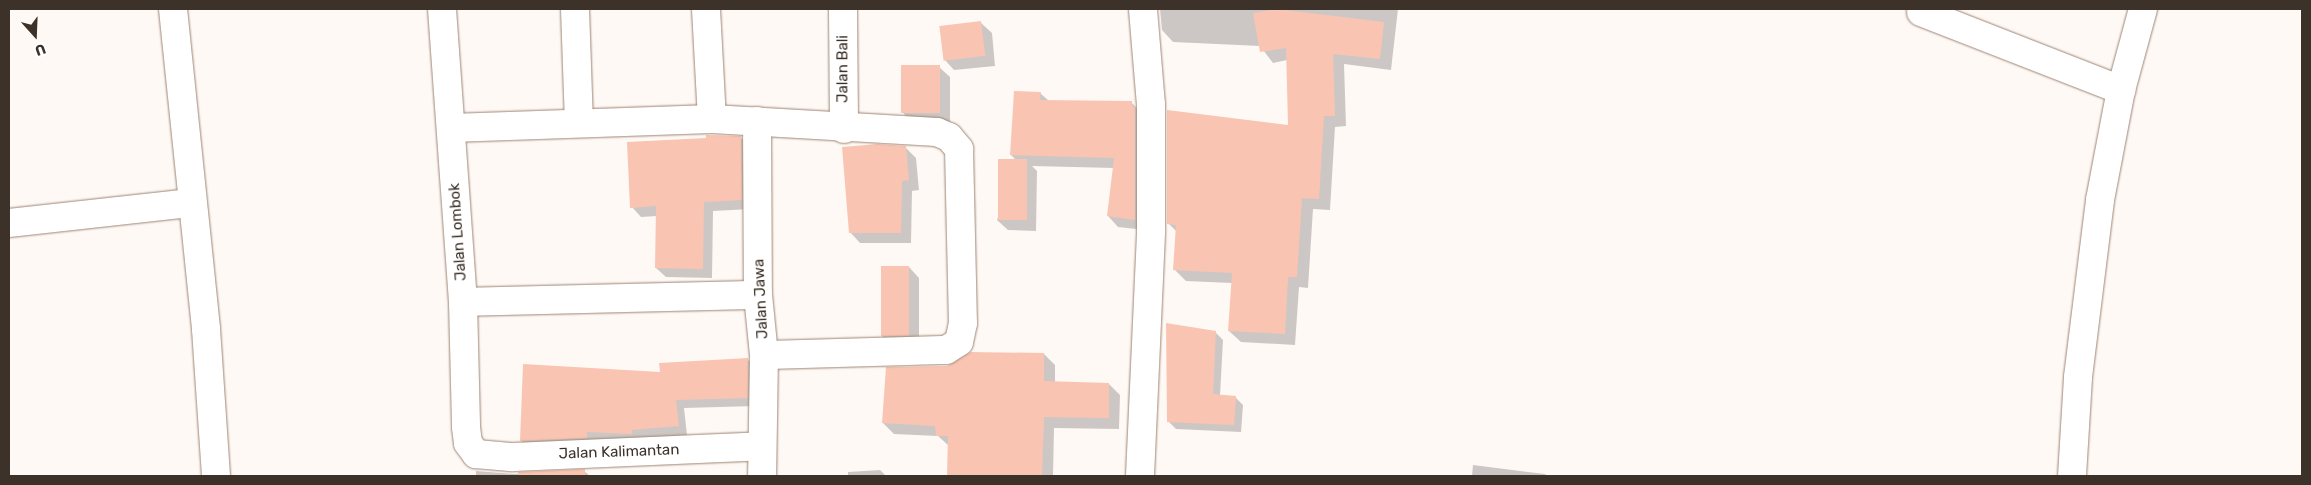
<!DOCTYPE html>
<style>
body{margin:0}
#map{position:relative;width:2311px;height:485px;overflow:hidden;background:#fff9f6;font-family:Rubik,sans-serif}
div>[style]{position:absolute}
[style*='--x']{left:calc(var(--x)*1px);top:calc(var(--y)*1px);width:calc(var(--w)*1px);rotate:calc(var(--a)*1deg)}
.shadow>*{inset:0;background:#0003}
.building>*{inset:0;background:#f9c5b2;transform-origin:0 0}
.roads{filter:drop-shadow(0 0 1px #9e8574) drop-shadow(0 0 1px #9e8574)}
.minor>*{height:28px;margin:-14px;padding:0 14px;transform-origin:14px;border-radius:14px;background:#fff}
span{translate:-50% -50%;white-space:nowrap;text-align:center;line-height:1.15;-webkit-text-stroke:4px #fff;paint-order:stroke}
.street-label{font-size:15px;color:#3c322a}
.frame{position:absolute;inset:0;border:10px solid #3c322a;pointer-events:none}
.north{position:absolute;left:10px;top:10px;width:50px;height:50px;-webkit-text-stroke:4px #fff;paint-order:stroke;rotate:160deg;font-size:14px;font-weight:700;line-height:20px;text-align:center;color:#3c322a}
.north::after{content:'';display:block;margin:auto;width:18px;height:22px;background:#3c322a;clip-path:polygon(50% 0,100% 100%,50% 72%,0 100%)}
</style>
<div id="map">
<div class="shadow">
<i style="clip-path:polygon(1160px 9px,1401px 9px,1398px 9px,1391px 70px,1344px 64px,1346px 126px,1335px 127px,1330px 210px,1313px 209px,1308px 288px,1299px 287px,1295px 345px,1241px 342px,1229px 331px,1232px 283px,1186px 281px,1174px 269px,1177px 232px,1168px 223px,1289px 127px,1287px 60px,1273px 63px,1260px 46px,1173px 42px,1162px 30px)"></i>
<i style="clip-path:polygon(981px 23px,992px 33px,995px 66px,954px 70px,944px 59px)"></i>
<i style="clip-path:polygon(939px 67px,950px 77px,950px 123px,914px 124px,903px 113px)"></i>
<i style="clip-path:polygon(1040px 93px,1049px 101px,1132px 103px,1142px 113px,1145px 230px,1118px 227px,1108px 216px,1114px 168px,1032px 166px,1037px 171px,1036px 231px,1008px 230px,997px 220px,1017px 161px,1011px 155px)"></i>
<i style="clip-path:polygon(741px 138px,751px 147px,751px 209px,713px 211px,712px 278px,666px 277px,656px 268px,657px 216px,641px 217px,632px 207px)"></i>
<i style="clip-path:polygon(905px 147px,916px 158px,919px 190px,912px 191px,911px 243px,860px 243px,850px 232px)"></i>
<i style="clip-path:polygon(909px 267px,919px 278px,919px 345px,893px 346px,882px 336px)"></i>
<i style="clip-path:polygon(1215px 332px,1223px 340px,1220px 396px,1235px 397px,1243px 405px,1241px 432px,1176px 429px,1168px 421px)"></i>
<i style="clip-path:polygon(1044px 354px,1055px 365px,1055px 383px,1109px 384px,1120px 395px,1119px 429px,1054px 428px,1053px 476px,948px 476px,949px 446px,938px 436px,894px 434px,883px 423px,947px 367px)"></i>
<i style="clip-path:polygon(748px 360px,756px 368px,756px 406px,684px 408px,687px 435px,529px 449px,521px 441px,661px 374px)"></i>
<i style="clip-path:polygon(1473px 465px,1545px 474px,1547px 476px,1472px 476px)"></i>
<i style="clip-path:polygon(880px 470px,886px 476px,848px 476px,848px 472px)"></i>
<i style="clip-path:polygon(476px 471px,514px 474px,584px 471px,590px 476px,476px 476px)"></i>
</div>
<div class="building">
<i style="clip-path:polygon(1276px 9px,1384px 22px,1380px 59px,1333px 54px,1335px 116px,1324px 116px,1319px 199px,1302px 198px,1297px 277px,1288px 277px,1285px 334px,1228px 331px,1232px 273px,1173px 270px,1176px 225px,1167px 224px,1167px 110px,1288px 125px,1286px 48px,1260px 52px,1253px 13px)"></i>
<i style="left:981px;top:21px;width:35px;height:42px;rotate:83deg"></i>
<i style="left:940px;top:65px;width:48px;height:39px;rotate:90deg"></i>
<i style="clip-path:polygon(1014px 91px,1041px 92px,1040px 100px,1132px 101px,1132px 106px,1135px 107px,1135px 220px,1107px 216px,1114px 158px,1010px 155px)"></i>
<i style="clip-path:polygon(706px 135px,741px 136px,742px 200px,704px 202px,703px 269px,655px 268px,656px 206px,630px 208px,627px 142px,706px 138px)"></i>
<i style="clip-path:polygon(878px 144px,906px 146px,909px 180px,902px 181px,901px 233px,849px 233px,842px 147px)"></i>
<i style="left:998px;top:159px;width:29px;height:61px"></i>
<i style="left:881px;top:266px;width:28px;height:70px"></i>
<i style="clip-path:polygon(1166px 323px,1216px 331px,1213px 394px,1236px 396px,1234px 425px,1167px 422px)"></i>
<i style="clip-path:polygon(971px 352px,1044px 353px,1044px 381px,1109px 383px,1109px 418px,1044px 417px,1042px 476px,947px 476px,948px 436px,936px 436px,935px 426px,882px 423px,886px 367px,947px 366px)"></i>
<i style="clip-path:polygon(748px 358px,748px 398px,676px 400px,679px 426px,632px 430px,632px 434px,587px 432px,587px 438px,520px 441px,523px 364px,660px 372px,659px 363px)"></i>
<i style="clip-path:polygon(585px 469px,585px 476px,518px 476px,518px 472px)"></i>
</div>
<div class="roads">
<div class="minor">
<i style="--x:173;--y:9;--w:322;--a:84.1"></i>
<i style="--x:206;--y:329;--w:147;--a:86.1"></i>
<i style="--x:442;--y:9;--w:294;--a:85.9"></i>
<i style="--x:463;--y:302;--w:125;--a:88.6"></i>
<i style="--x:466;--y:427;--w:16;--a:83"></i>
<i style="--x:468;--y:443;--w:14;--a:54"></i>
<i style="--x:476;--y:454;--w:37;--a:5"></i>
<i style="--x:513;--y:457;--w:249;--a:-2.5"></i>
<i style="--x:575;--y:9;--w:113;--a:88"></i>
<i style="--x:706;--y:9;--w:110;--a:86.9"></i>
<i style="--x:843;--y:9;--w:120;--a:89.5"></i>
<i style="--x:1921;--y:12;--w:215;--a:21.3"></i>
<i style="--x:757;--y:121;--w:174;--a:89.7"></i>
<i style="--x:758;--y:295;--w:60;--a:84.3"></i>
<i style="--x:764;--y:355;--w:121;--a:90.9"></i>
<i style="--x:451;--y:128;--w:261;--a:-2"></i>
<i style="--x:712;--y:119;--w:225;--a:3.3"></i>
<i style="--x:937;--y:132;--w:13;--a:23"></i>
<i style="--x:949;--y:137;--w:16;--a:50"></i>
<i style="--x:959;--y:149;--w:174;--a:88.7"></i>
<i style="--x:963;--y:323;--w:19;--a:102"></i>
<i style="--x:959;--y:342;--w:15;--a:148"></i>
<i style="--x:946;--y:350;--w:182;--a:178.4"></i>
<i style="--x:9;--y:223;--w:183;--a:-6.3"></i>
<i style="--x:463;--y:302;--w:295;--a:-1.4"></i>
<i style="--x:1140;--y:476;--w:246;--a:-87.4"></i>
<i style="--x:1151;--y:230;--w:125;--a:-90"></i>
<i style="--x:1151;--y:105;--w:96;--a:-94.8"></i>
<i style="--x:2072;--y:476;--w:99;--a:-86.5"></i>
<i style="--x:2078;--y:377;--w:178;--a:-82.9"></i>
<i style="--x:2100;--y:200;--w:112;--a:-79.2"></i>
<i style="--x:2121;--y:90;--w:84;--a:-74.8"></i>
</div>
</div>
<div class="street-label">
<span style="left:843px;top:69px;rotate:-90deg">Jalan Bali</span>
<span style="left:458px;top:232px;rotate:-94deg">Jalan Lombok</span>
<span style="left:761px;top:299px;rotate:-93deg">Jalan Jawa</span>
<span style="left:619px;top:452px;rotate:-2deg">Jalan Kalimantan</span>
</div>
<div class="frame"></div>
<div class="north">U</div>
</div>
